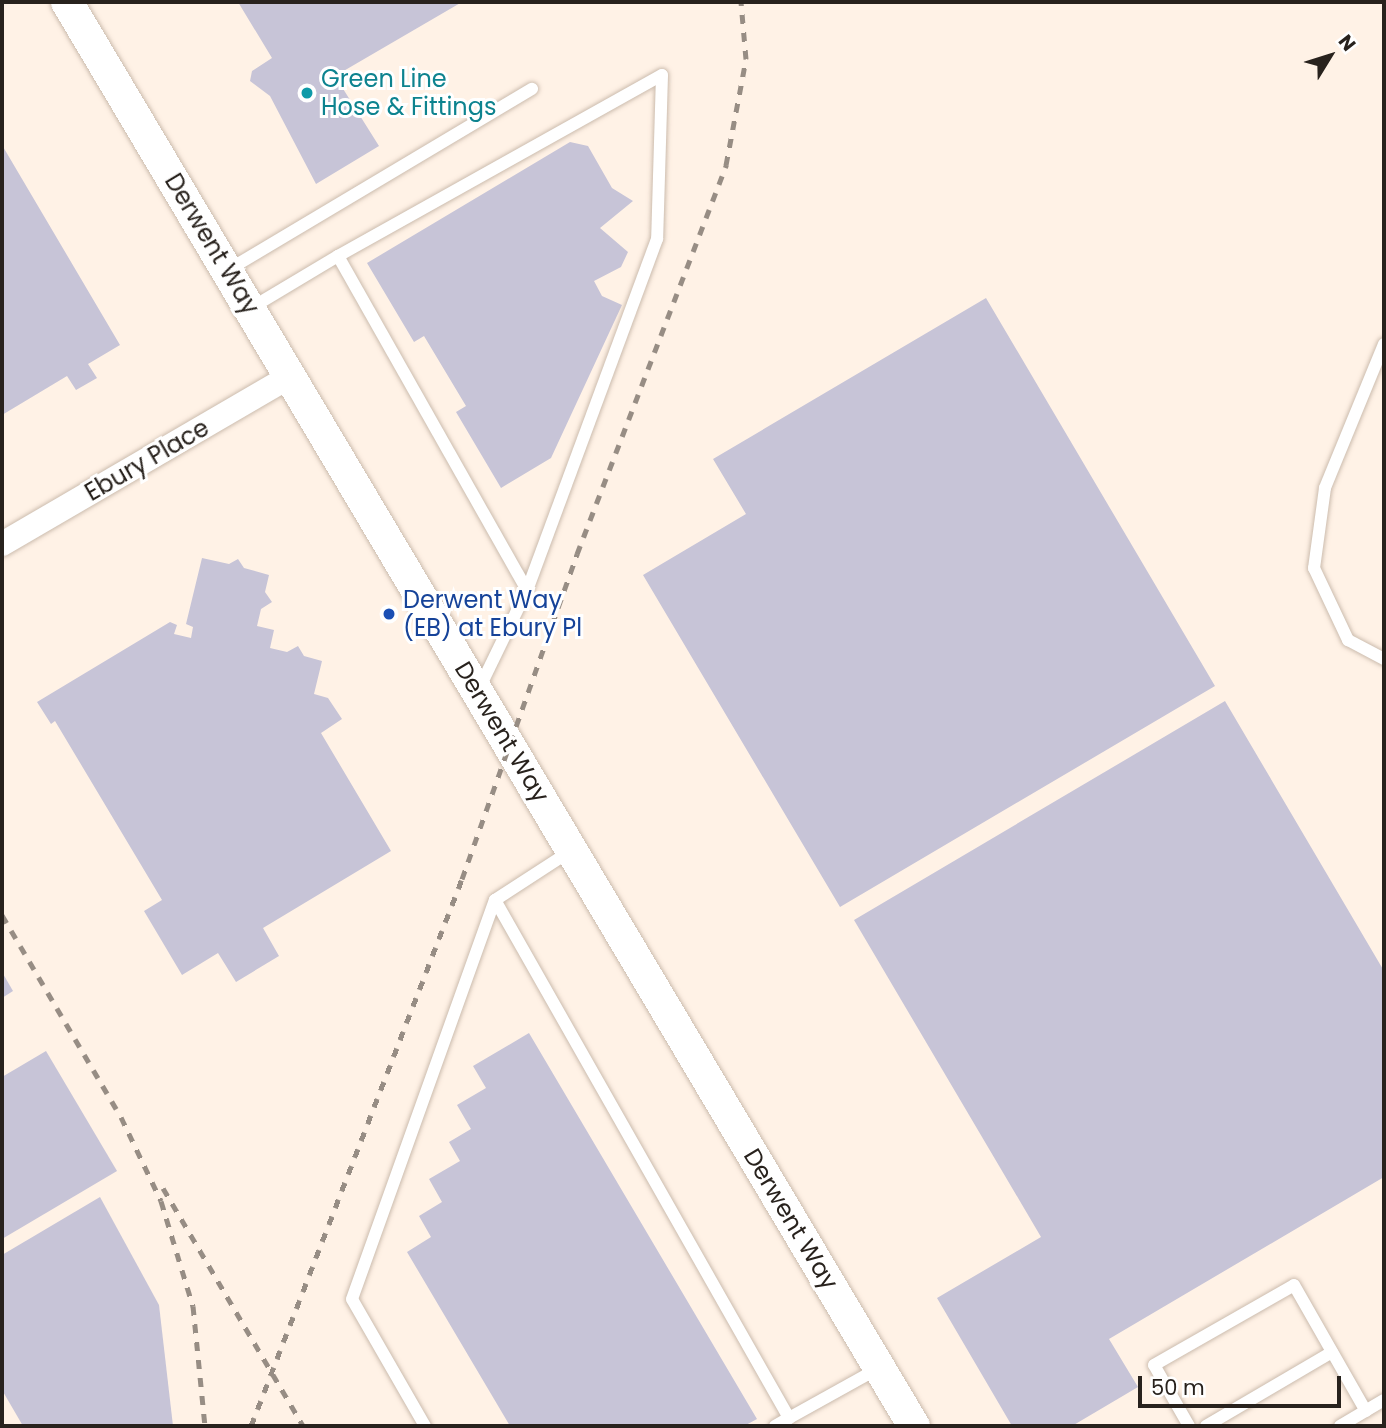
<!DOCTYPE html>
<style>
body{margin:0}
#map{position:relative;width:1386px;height:1428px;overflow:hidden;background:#fff2e6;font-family:Poppins,sans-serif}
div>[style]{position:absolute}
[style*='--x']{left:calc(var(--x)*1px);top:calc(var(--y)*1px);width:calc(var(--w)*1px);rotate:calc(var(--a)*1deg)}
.building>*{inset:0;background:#c7c4d7}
.roads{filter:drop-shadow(0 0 2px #ccbcae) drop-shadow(0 0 2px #ccbcae)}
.service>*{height:12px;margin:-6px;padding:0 6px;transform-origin:6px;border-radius:6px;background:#fff}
.minor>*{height:24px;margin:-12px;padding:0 12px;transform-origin:12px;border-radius:12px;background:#fff}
.tertiary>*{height:32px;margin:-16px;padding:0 16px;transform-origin:16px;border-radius:16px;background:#fff}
.rail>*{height:5px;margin-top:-2.5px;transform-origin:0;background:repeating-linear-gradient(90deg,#978d84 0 9px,transparent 0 18px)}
.dots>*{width:19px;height:19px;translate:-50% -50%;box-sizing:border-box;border:4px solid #fff;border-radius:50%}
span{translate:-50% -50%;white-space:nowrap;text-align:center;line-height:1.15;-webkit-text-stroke:6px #fff;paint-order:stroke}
.culture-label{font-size:24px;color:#0d838f}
.left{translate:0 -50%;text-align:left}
.street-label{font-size:24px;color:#28221d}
.transit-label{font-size:24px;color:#164399}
.frame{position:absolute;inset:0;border:4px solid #28221d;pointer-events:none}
.north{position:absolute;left:1295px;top:21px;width:70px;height:70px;-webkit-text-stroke:5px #fff;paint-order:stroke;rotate:52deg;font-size:19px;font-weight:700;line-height:28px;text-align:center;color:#28221d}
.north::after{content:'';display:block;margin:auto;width:24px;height:32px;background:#28221d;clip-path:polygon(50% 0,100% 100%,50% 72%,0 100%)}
.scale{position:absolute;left:1138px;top:1376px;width:203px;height:32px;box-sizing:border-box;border:4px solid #28221d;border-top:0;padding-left:9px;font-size:21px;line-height:24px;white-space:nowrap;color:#28221d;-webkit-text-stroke:5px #fff;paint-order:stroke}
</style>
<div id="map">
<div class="building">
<i style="clip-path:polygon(238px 2px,462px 2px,335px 76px,379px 146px,316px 184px,270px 96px,250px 81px,252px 71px,272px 58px)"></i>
<i style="clip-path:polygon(570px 142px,588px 146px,612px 188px,633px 201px,600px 228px,628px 252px,621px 267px,594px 281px,602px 296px,622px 305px,551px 458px,501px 488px,456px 412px,466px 406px,424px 336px,414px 342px,367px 263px)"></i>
<i style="clip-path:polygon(2px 145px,120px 345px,88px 364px,97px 378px,76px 390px,67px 376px,2px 415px)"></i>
<i style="clip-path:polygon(986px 298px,1215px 686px,840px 907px,643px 575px,746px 514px,713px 459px)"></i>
<i style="clip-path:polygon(202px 558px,229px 564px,238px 559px,244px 568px,269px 575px,265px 592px,272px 602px,261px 609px,257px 626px,274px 630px,270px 648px,287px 652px,298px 646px,304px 656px,322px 661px,314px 694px,328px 698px,342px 719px,321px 733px,391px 851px,263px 928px,279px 956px,236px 982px,218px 953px,182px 975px,144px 911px,162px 900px,55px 721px,51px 724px,37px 702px,170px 622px,177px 625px,174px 634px,191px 638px,193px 627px,186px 624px)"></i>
<i style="clip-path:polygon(1225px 701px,1384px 971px,1384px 1177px,1109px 1339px,1138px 1387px,1072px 1426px,1012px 1426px,937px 1298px,1041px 1237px,854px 920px)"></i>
<i style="clip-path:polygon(2px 972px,13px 991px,2px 998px)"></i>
<i style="clip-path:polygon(529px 1033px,757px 1419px,744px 1426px,510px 1426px,407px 1252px,431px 1237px,419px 1216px,442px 1202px,429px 1179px,460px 1161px,449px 1142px,471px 1129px,457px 1105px,486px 1088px,473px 1066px)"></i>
<i style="clip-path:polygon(46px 1051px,117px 1171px,2px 1239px,2px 1077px)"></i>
<i style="clip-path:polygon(100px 1197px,159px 1305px,173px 1426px,23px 1426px,2px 1390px,2px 1255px)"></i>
</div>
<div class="roads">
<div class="service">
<i style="--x:338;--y:256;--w:371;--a:-29.2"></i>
<i style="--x:662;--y:75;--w:164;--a:91.7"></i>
<i style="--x:657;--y:239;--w:374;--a:110.3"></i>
<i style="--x:228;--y:270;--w:354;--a:-30.8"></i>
<i style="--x:251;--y:308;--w:101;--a:-30.9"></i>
<i style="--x:338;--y:256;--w:384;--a:60.5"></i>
<i style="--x:527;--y:590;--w:108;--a:115.9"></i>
<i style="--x:1384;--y:344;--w:156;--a:112.3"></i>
<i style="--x:1325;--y:488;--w:81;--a:97.8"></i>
<i style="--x:1314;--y:568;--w:80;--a:64.7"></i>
<i style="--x:1348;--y:640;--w:41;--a:27.8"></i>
<i style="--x:572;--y:850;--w:92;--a:147"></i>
<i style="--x:495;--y:900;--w:596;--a:60.42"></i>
<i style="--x:789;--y:1418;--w:103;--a:-29.1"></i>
<i style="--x:425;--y:1426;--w:146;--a:-119.9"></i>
<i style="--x:352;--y:1299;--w:424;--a:-70.3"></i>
<i style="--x:775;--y:1426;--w:16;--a:-30"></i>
<i style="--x:1189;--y:1426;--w:70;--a:-119.8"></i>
<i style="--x:1154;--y:1365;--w:161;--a:-29.7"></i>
<i style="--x:1294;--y:1285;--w:145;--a:60.3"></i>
<i style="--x:1206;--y:1426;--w:146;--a:-30.4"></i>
<i style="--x:1340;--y:1426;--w:51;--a:-30.6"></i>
</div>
<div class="minor">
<i style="--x:2;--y:544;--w:334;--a:-30.2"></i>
</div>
<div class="tertiary">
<i style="--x:67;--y:2;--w:1657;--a:59.26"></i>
</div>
</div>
<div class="rail">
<i style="--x:2;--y:915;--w:234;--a:59.5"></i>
<i style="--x:121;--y:1117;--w:93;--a:64.5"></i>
<i style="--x:161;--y:1201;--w:110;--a:73.1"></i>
<i style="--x:193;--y:1306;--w:121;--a:84.3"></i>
<i style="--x:163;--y:1188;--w:276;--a:59.5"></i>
<i style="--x:251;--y:1426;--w:586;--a:-68.91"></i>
<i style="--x:462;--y:879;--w:345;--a:-70.5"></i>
<i style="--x:577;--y:554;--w:417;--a:-69"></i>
<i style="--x:726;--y:165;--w:108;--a:-79.3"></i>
<i style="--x:746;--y:59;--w:57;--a:-95"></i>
</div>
<div class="dots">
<i style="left:307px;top:93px;background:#0f9aa8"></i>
<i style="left:389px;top:614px;background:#1a4fb4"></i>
</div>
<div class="culture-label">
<span class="left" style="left:321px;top:93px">Green Line<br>Hose &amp; Fittings</span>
</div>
<div class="street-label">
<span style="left:212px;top:244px;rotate:59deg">Derwent Way</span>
<span style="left:147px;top:460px;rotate:-30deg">Ebury Place</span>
<span style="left:502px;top:732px;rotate:59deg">Derwent Way</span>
<span style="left:791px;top:1219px;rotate:59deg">Derwent Way</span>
</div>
<div class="transit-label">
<span class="left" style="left:403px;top:614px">Derwent Way<br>(EB) at Ebury Pl</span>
</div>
<div class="frame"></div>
<div class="north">N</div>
<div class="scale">50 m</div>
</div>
